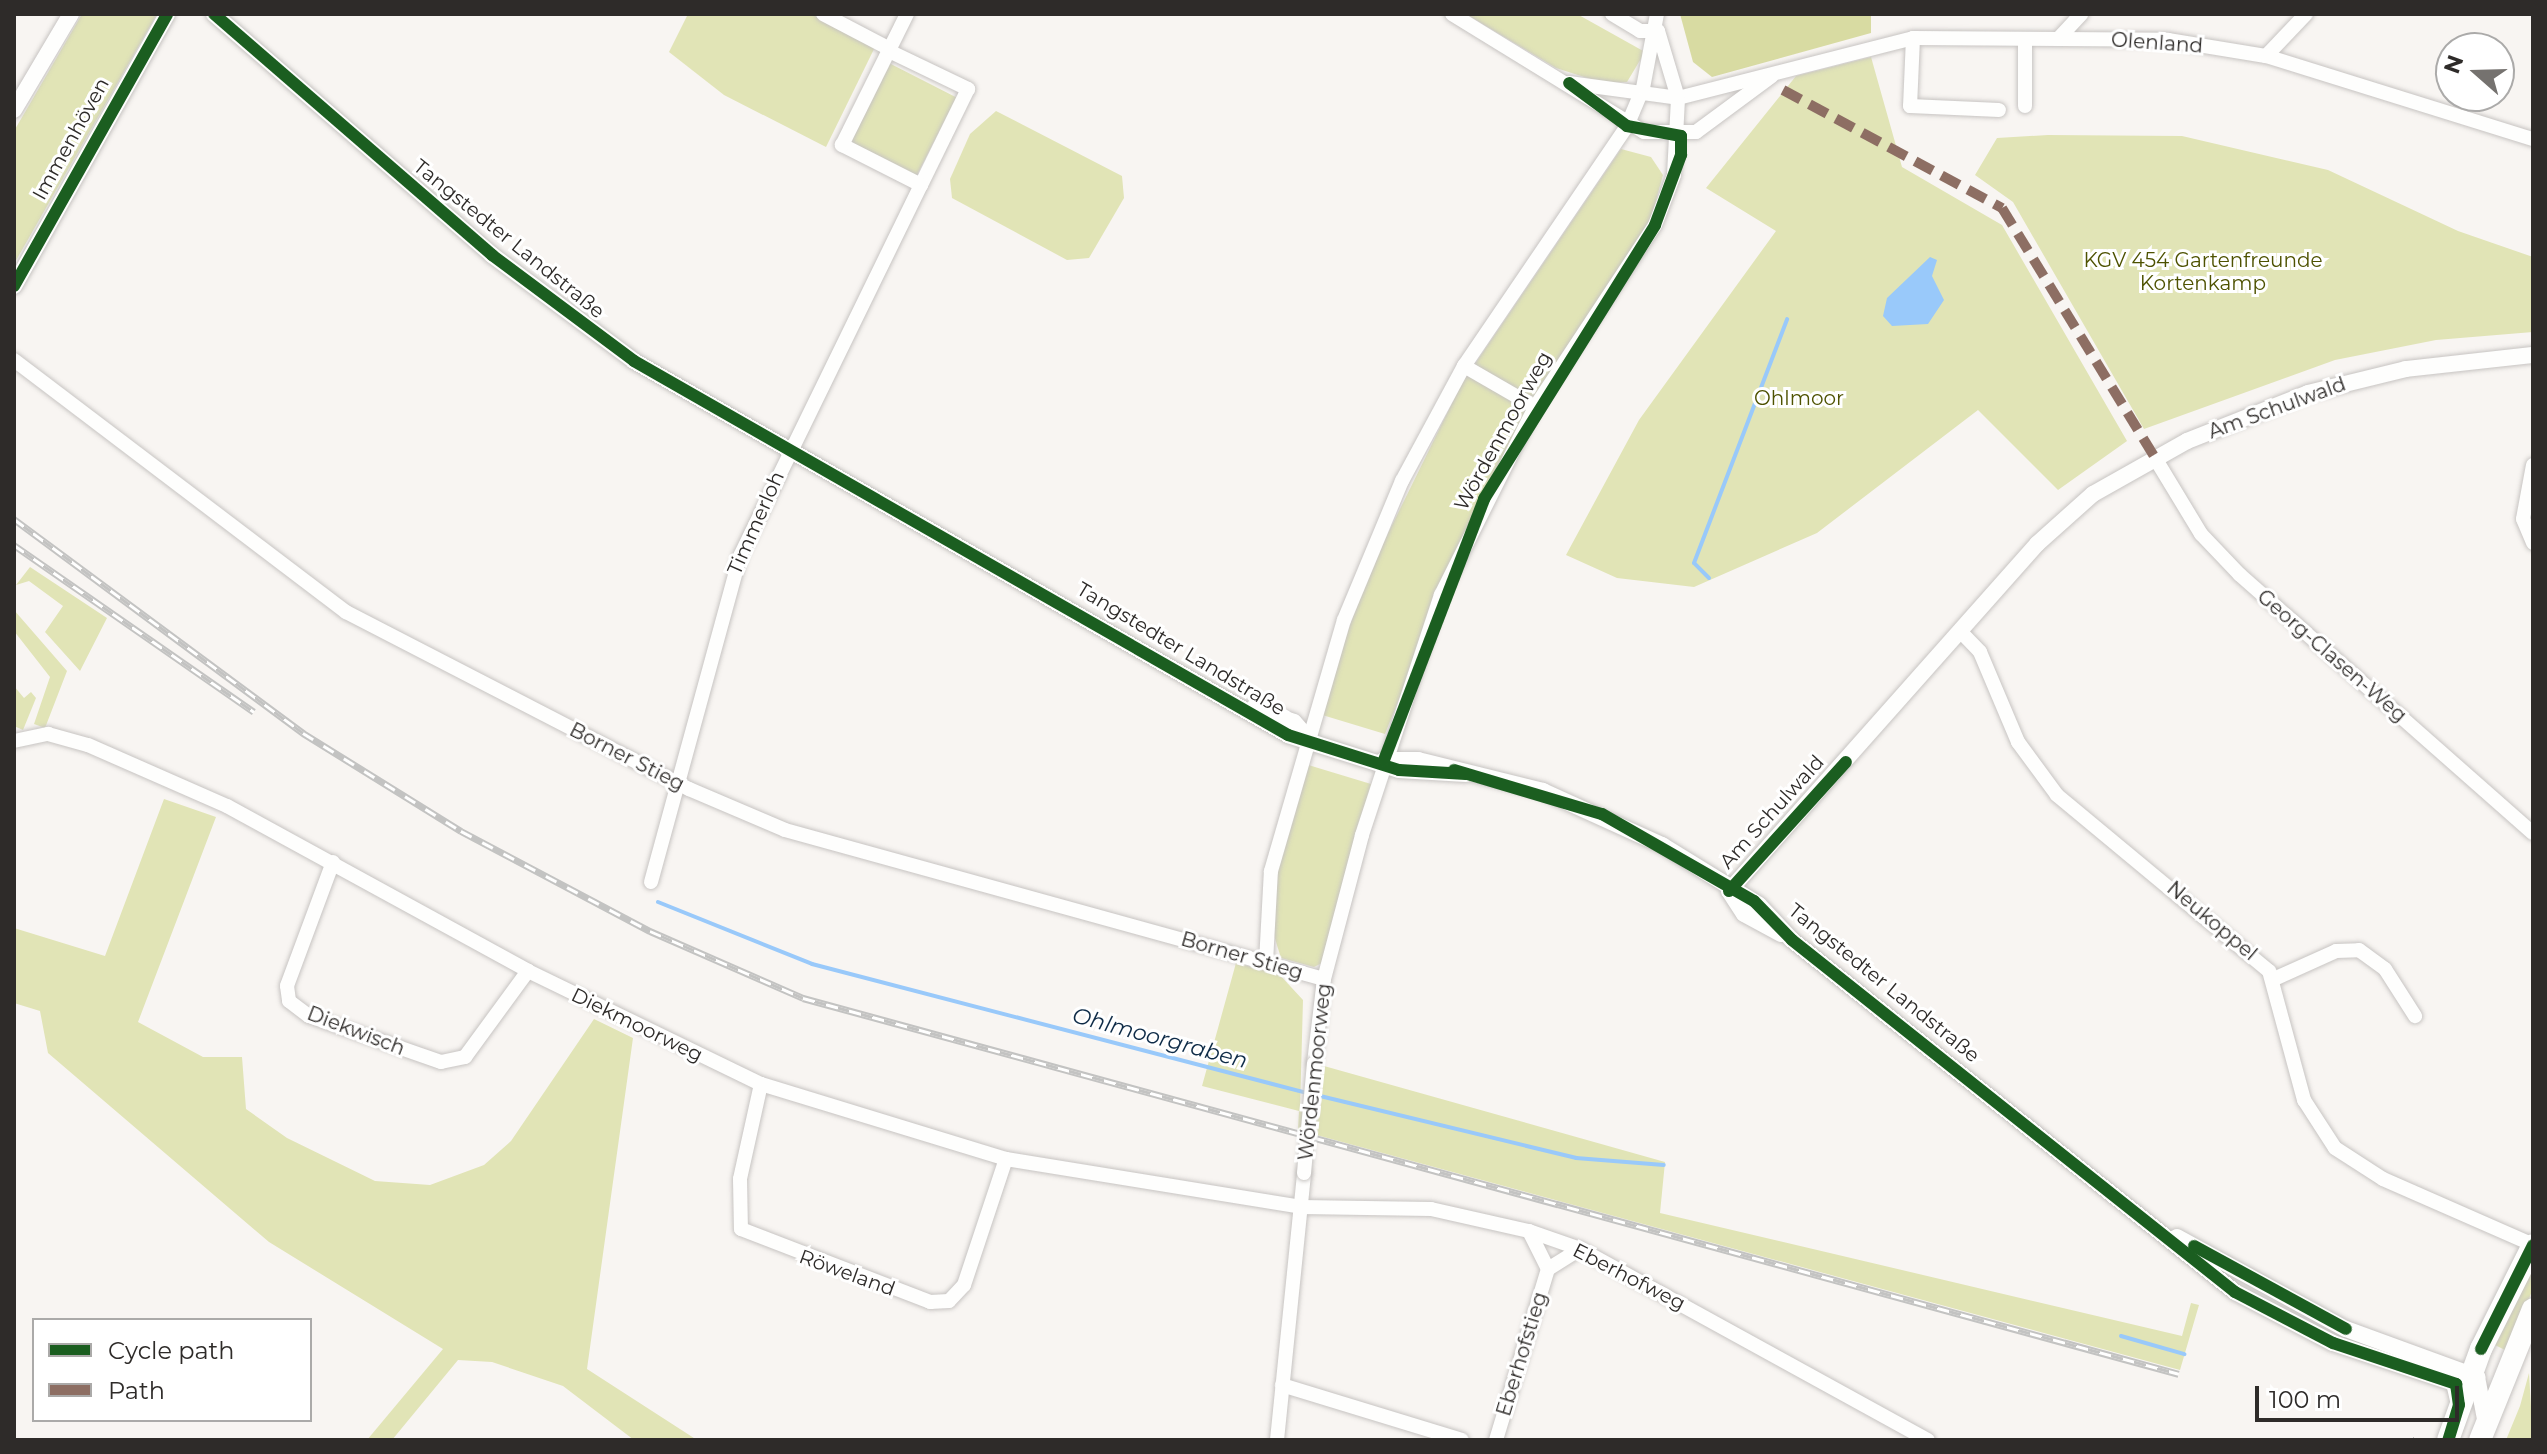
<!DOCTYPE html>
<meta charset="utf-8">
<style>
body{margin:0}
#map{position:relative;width:2547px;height:1454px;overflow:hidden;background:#f8f5f2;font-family:Montserrat,sans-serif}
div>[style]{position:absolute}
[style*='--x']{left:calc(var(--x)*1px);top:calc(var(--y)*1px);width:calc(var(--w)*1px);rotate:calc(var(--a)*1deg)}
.green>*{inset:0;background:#e1e4b6;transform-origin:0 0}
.forest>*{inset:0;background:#d8dba2}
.water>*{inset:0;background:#99c9fa}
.stream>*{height:4px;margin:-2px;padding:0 2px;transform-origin:2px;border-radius:2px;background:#99c9fa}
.roads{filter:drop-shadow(0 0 2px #c7c4c2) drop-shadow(0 0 2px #c7c4c2)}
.minor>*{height:14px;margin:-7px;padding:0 7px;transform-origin:7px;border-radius:7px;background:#fefefd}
.tertiary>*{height:16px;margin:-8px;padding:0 8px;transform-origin:8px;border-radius:8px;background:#fefefd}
.primary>*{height:22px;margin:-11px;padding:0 11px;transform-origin:11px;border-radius:11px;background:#fefefd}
.rail>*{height:7px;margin-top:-3.5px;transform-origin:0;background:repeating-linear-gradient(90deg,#fff 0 12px,#c3c3c2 0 24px);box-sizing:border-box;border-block:2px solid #c3c3c2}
.bridges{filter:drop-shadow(0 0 2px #c7c4c2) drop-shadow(0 0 2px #c7c4c2)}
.minor-bridge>*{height:14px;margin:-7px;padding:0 7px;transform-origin:7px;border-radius:7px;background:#fefefd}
.quiet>*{height:10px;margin-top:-5px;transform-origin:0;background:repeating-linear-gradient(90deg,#8d6e63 0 20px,transparent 0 30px)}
.cycleway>*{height:12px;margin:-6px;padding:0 6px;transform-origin:6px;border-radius:6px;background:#1b5e20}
span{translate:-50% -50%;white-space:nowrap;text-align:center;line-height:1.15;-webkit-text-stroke:6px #fff;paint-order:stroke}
.street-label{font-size:20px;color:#2e2b29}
.park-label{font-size:20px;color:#4e5201}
.water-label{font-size:22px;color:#0f2c48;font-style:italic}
.frame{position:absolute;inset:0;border:16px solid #2e2b29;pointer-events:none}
.legend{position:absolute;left:32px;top:1318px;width:280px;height:104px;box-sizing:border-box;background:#fff;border:2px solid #abaaa9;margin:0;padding:10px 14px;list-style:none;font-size:24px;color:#2e2b29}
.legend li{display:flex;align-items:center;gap:16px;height:40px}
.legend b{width:40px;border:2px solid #abaaa9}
.north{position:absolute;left:2435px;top:32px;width:80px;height:80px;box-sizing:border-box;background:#fff;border:2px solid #abaaa9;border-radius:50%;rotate:290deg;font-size:22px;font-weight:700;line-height:32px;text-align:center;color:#2e2b29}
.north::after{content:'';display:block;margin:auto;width:28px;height:36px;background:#75726f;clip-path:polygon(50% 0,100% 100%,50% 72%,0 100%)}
.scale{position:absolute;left:2255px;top:1386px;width:204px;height:36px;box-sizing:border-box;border:4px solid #2e2b29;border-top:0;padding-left:10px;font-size:24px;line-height:28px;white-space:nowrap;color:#2e2b29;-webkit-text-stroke:6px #fff;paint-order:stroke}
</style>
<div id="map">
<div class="green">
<i style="clip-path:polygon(82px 14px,157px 14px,14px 264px,14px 131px)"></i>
<i style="clip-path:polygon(688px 14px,811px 14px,875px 47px,826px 147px,724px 95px,669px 52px)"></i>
<i style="clip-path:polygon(1466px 14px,1577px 14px,1645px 52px,1627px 82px,1603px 83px,1556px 68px)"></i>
<i style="clip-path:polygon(1871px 57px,1902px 167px,2002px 225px,2127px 441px,2058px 490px,1978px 410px,1817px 533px,1694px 587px,1617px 578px,1566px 555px,1639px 420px,1776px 231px,1706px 188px,1796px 76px)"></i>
<i style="left:887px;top:62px;width:78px;height:88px;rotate:27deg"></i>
<i style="clip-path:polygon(996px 111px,1122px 176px,1124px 198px,1089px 258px,1067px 260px,952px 198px,950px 179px,970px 134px)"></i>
<i style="clip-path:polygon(2048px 135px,2182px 136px,2328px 170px,2458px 231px,2533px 257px,2533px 332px,2436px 340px,2335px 360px,2144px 429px,2013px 202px,1975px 175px,1997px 138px)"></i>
<i style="clip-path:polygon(1621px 149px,1651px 157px,1663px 175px,1650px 222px,1483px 490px,1385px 734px,1319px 714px,1368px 574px,1462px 383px)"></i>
<i style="clip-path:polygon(30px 567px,107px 618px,80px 671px,45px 632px,63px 606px,29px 581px,16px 585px)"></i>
<i style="clip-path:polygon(14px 610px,67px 671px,45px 728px,34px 724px,50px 677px,14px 631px)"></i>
<i style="clip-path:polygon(14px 686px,24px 698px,31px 692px,36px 698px,23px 730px,14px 726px)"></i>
<i style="clip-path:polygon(1305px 764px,1371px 784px,1324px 962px,1314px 967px,1281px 958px,1272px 929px,1274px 885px)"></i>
<i style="clip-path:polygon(164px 799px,216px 817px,138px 1022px,203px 1057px,242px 1057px,246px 1109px,287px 1138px,375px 1181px,430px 1185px,484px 1165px,511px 1141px,594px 1019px,633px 1038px,587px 1369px,697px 1440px,634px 1440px,563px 1386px,492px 1362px,458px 1360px,392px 1440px,367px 1440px,443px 1349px,269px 1242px,48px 1053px,40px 1011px,14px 1003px,14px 928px,105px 956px)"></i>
<i style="clip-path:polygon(1236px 963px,1279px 974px,1303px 1000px,1300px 1111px,1320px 1116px,1324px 1066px,1665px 1162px,1660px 1213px,2182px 1336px,2191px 1303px,2199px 1305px,2180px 1370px,1298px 1130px,1299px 1111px,1202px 1086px)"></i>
<i style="clip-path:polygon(2533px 1261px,2533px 1289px,2507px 1351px,2493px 1344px)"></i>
<i style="clip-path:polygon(2529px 1373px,2533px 1440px,2506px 1440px,2520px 1406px)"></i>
</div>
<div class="forest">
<i style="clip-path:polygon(1680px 14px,1871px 14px,1871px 33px,1712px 77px,1693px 62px)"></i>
</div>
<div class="water">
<i style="clip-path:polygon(1930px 257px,1937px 260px,1932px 276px,1944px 300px,1928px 324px,1892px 326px,1883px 316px,1887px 298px)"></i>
</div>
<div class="stream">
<i style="--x:1709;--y:578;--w:21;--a:-135"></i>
<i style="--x:1694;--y:563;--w:261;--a:-69.1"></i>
<i style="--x:658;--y:902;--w:166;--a:21.9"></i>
<i style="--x:812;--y:964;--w:512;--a:14.61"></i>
<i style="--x:1316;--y:1095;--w:268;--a:13.6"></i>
<i style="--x:1576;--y:1158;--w:88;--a:4.5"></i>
<i style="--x:2121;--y:1336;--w:66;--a:15.9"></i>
</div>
<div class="roads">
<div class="minor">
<i style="--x:823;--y:14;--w:76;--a:27.6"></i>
<i style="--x:1452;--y:14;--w:225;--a:31.6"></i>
<i style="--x:1644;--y:132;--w:52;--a:0"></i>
<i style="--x:1696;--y:132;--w:94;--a:-36.4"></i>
<i style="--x:1612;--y:14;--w:33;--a:31"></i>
<i style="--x:1640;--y:31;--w:18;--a:0"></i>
<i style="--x:1913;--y:38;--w:68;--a:92.5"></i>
<i style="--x:1910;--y:106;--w:89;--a:2.6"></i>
<i style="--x:2058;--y:39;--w:34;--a:-47"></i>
<i style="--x:2025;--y:40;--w:66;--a:90"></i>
<i style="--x:889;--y:51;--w:88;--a:25.7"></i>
<i style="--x:968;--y:89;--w:107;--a:116.1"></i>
<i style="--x:2266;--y:56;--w:58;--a:-46.4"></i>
<i style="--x:1569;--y:83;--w:110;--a:7.8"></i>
<i style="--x:1678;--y:98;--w:243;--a:-14.3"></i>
<i style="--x:1913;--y:38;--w:255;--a:0.4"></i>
<i style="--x:2168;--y:40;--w:99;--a:9.3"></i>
<i style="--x:2266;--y:56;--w:280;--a:17.3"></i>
<i style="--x:14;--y:360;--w:417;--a:37.2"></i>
<i style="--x:346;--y:612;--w:386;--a:27.3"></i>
<i style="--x:689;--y:789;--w:104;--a:23.1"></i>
<i style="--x:785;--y:830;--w:559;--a:15.45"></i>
<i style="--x:1464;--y:366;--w:82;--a:30"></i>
<i style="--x:2155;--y:458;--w:89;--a:58.8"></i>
<i style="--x:2201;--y:534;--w:57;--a:46.4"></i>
<i style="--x:2240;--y:575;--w:390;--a:41.4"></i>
<i style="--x:2533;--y:465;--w:55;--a:100.5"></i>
<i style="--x:2523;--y:519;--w:26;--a:67"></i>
<i style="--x:1960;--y:631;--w:29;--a:46"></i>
<i style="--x:1980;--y:652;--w:98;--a:67.1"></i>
<i style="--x:2018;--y:742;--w:66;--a:53.7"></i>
<i style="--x:2057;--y:795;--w:276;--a:39.7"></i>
<i style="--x:2269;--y:971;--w:134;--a:74.8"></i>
<i style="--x:2304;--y:1100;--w:57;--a:57.1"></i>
<i style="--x:2335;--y:1148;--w:57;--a:32.9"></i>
<i style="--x:2383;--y:1179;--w:164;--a:23.7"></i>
<i style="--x:14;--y:741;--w:35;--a:-12"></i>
<i style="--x:48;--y:734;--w:41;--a:15.4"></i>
<i style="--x:88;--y:745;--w:152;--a:23.7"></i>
<i style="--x:227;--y:806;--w:343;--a:28.7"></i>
<i style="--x:528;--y:971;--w:259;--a:25.9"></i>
<i style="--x:761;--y:1084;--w:256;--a:17"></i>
<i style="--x:1006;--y:1159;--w:299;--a:9.2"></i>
<i style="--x:1301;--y:1207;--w:130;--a:0.9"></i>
<i style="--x:1431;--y:1209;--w:100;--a:12.7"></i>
<i style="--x:1529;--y:1231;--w:54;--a:19.4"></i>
<i style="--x:1580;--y:1249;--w:397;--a:28.8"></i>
<i style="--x:333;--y:862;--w:132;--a:110.4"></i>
<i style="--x:287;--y:986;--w:15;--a:82"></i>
<i style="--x:289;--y:1001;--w:25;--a:37"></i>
<i style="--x:309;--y:1016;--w:140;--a:19.2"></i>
<i style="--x:441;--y:1062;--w:25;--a:-12"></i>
<i style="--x:465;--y:1057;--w:107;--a:-53.8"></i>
<i style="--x:651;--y:882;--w:338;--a:-74.7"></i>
<i style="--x:740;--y:556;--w:413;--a:-64"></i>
<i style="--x:921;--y:185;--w:89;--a:-153.1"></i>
<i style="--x:842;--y:145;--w:146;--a:-63.6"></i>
<i style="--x:1266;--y:962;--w:91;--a:-86.9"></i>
<i style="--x:1271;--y:871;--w:261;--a:-73.8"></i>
<i style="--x:1344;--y:620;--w:151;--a:-67.4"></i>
<i style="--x:1402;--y:481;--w:131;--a:-61.7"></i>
<i style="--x:1464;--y:366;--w:290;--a:-55.8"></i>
<i style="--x:1627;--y:126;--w:41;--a:-67.2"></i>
<i style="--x:1643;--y:88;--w:75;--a:-79.3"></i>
<i style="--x:2274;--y:979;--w:68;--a:-24.3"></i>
<i style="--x:2336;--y:951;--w:23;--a:-2"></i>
<i style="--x:2359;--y:950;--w:32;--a:36"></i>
<i style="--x:2385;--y:969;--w:56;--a:57.4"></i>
<i style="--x:1314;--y:1063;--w:85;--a:-83.2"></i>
<i style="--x:1324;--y:979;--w:149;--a:-75.2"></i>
<i style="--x:1362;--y:835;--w:253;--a:-71.8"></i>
<i style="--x:1441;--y:595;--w:210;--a:-63.4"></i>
<i style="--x:1535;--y:407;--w:218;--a:-56.6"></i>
<i style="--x:1655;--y:225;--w:53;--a:-69.2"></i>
<i style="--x:1674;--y:175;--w:77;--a:-87"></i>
<i style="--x:1678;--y:98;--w:70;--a:-106.6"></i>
<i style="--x:761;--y:1084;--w:97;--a:102.5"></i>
<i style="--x:740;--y:1179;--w:50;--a:88.9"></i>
<i style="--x:741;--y:1229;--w:203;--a:21.1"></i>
<i style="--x:930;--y:1302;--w:19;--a:-3"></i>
<i style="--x:949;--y:1301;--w:22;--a:-47"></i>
<i style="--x:964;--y:1285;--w:133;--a:-71.6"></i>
<i style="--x:1529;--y:1231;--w:42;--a:63.4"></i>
<i style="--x:1282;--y:1385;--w:188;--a:17"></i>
<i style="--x:1277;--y:1440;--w:268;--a:-84.2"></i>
<i style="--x:1496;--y:1440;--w:179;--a:-73.1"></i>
<i style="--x:1548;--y:1269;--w:38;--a:-32"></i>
</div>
<div class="tertiary">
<i style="--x:214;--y:14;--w:368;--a:40.9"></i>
<i style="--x:492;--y:255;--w:177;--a:36.7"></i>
<i style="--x:634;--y:361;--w:753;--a:29.76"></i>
<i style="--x:1288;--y:735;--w:116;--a:17.5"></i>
<i style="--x:1399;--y:770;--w:67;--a:3.4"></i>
<i style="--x:14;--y:110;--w:112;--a:-59.3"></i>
<i style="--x:14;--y:286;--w:312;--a:-60.6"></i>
<i style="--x:1253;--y:708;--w:43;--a:18.9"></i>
<i style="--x:1294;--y:722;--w:20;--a:49"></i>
<i style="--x:1384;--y:760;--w:34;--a:0"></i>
<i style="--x:1418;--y:760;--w:129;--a:13.9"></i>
<i style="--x:1543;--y:791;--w:131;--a:24.4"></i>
<i style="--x:1662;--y:845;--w:114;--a:31.7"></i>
<i style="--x:1759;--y:905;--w:48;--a:46.7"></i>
<i style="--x:1792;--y:940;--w:566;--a:38.47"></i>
<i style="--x:2235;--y:1292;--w:110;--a:27.5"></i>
<i style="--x:2333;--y:1343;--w:127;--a:18.3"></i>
<i style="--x:2454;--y:1383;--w:23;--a:77"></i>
<i style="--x:1729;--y:891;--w:464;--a:-48.4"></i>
<i style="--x:2037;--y:544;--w:75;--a:-41.8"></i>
<i style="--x:2093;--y:494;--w:108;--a:-29.4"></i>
<i style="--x:2187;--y:441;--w:130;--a:-21.6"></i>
<i style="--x:2308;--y:393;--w:101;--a:-13.8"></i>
<i style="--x:2406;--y:369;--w:128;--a:-6.3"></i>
<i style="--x:1729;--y:891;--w:27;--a:57"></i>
<i style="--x:1744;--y:914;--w:42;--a:28.4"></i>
<i style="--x:2177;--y:1237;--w:192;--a:28.6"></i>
<i style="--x:2346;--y:1329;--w:140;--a:20.1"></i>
<i style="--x:2477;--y:1377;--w:43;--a:79.2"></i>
</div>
<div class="primary">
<i style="--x:2448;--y:1440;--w:97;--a:-70.1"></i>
<i style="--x:2481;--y:1349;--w:116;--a:-63.4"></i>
<i style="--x:2480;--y:1440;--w:141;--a:-68"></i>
</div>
</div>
<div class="rail">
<i style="--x:14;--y:519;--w:360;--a:36.5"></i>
<i style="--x:303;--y:733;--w:186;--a:31.8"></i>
<i style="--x:461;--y:831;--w:214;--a:27.9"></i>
<i style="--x:650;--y:931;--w:167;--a:23.6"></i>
<i style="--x:803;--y:998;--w:1426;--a:15.28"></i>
<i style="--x:14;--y:545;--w:292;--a:34.8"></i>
<i style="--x:2413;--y:1440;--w:1;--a:0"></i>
</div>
<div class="bridges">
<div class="minor-bridge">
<i style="--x:1304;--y:1173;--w:110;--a:-84.8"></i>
</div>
</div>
<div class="quiet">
<i style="--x:1783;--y:90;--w:249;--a:28.3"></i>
<i style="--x:2002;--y:208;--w:293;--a:58.5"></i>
</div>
<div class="cycleway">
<i style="--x:214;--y:14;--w:368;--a:40.9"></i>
<i style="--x:492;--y:255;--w:177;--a:36.7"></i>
<i style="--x:634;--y:361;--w:753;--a:29.76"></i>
<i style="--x:1288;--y:735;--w:116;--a:17.5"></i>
<i style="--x:1399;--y:770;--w:67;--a:3.4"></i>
<i style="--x:14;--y:286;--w:312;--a:-60.6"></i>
<i style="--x:1384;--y:760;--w:280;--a:-69"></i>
<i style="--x:1484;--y:499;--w:323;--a:-58"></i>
<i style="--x:1655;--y:225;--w:75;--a:-69.6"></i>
<i style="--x:1681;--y:155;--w:19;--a:-90"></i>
<i style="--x:1681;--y:136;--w:55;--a:-169.5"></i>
<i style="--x:1627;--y:126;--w:72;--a:-143.4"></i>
<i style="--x:1454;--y:770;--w:154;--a:16.6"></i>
<i style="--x:1602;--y:814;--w:175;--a:29.8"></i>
<i style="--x:1754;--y:901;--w:54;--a:45.7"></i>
<i style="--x:1792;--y:940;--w:566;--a:38.47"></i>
<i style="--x:2235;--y:1292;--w:110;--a:27.5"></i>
<i style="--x:2333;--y:1343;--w:130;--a:18.4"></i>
<i style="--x:2456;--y:1384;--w:21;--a:82"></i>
<i style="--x:2459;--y:1405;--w:37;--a:107"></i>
<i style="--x:1729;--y:891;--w:174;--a:-47.8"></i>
<i style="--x:2194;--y:1246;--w:173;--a:28.6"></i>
<i style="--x:2481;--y:1349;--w:116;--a:-63.4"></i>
</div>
<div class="street-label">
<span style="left:2157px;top:43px;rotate:4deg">Olenland</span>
<span style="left:71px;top:139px;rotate:-61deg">Immenhöven</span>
<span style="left:509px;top:239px;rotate:39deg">Tangstedter Landstraße</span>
<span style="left:2277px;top:408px;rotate:-20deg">Am Schulwald</span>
<span style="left:1503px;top:431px;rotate:-61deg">Wördenmoorweg</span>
<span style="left:756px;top:523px;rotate:-66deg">Timmerloh</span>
<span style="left:1181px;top:649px;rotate:31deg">Tangstedter Landstraße</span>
<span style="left:2332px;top:656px;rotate:41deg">Georg-Clasen-Weg</span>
<span style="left:627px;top:757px;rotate:27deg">Borner Stieg</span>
<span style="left:1772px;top:812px;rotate:-48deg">Am Schulwald</span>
<span style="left:2212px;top:921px;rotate:40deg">Neukoppel</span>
<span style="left:1242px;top:956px;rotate:16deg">Borner Stieg</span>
<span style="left:1884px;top:983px;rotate:39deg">Tangstedter Landstraße</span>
<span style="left:637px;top:1025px;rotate:26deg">Diekmoorweg</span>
<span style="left:356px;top:1031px;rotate:21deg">Diekwisch</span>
<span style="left:1315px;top:1072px;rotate:-84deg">Wördenmoorweg</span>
<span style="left:847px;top:1273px;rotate:20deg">Röweland</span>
<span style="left:1629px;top:1277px;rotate:27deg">Eberhofweg</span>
<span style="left:1522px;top:1354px;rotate:-73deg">Eberhofstieg</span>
</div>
<div class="park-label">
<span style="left:2203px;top:272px">KGV 454 Gartenfreunde<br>Kortenkamp</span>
<span style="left:1799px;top:398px">Ohlmoor</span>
</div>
<div class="water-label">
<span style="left:1160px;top:1038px;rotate:15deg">Ohlmoorgraben</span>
</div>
<div class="frame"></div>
<ul class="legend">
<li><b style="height:10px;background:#1b5e20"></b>Cycle path</li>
<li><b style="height:10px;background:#8d6e63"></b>Path</li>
</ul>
<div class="north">N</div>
<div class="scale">100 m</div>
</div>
